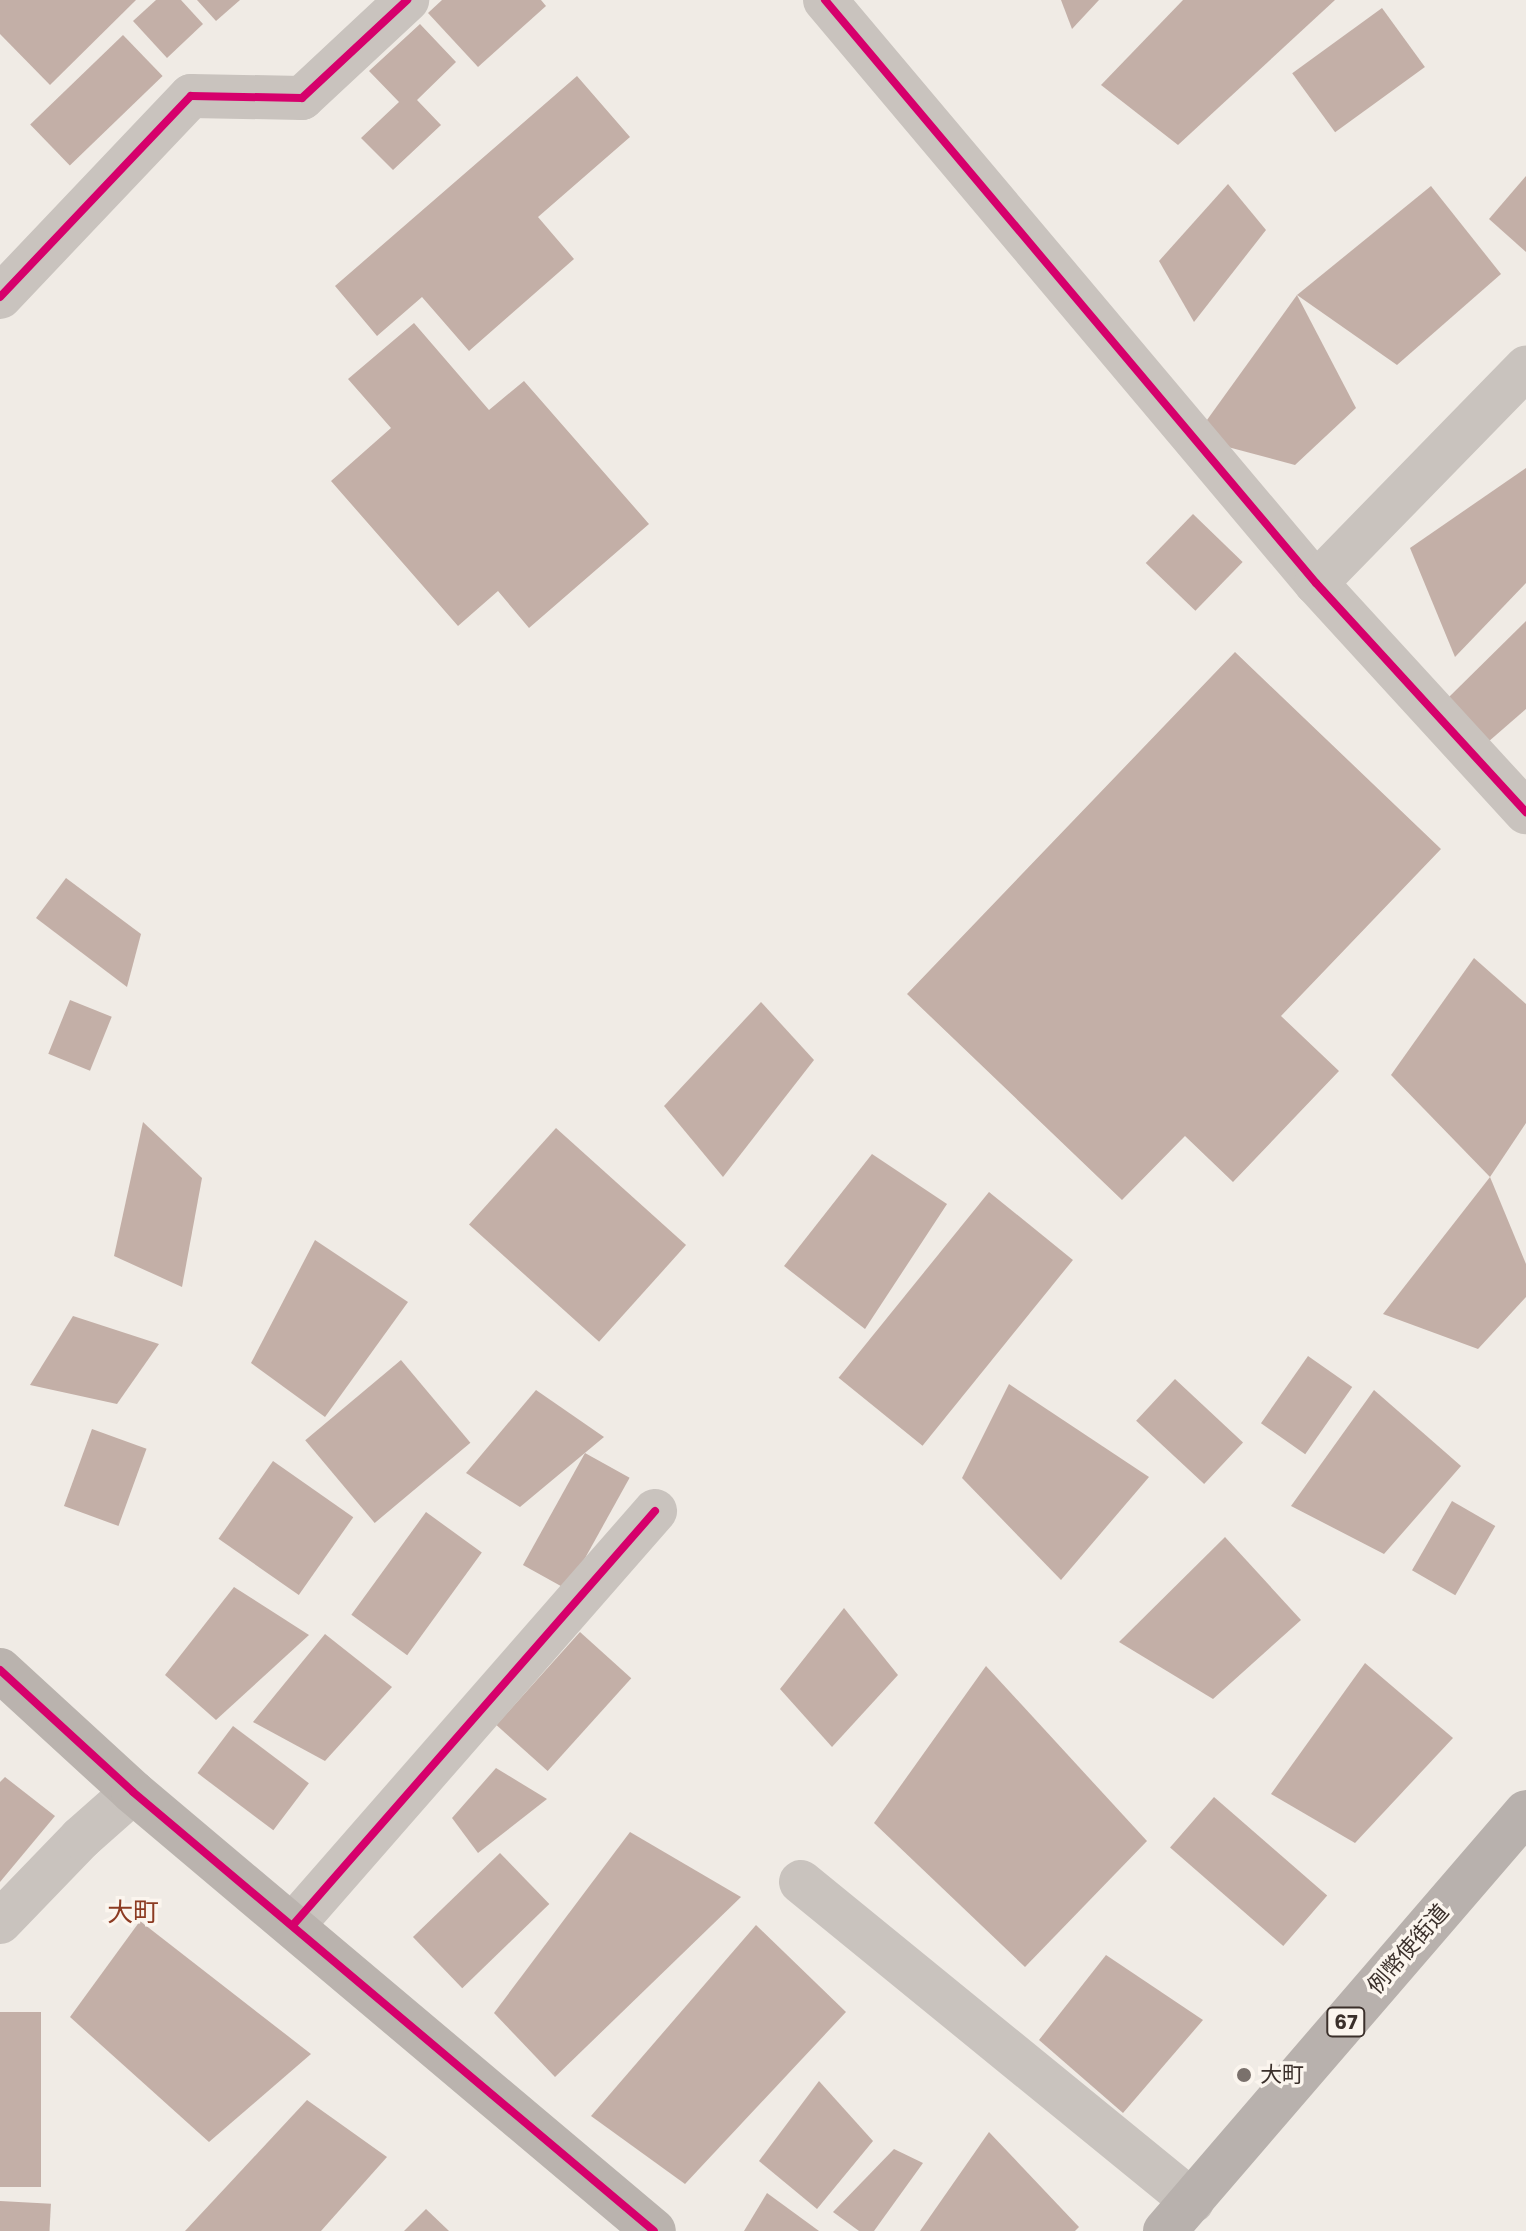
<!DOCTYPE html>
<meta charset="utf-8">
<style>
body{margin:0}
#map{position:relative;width:1526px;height:2231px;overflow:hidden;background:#f0ebe5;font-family:Poppins,"Noto Sans JP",sans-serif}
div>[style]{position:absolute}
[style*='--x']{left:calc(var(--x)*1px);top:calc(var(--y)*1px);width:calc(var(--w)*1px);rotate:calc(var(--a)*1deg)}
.building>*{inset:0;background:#c3afa7;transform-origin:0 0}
.street>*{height:44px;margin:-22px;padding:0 22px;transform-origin:22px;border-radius:22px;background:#c9c3be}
.secondary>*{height:44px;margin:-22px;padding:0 22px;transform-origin:22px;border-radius:22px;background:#bab3ae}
.primary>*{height:44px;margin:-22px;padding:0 22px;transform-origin:22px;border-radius:22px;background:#b8b1ad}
.cycleway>*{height:8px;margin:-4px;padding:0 4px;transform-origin:4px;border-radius:4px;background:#d6006c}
.dots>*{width:22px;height:22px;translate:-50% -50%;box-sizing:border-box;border:4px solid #fbf5ee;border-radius:50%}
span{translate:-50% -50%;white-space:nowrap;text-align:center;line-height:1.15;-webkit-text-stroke:7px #fbf5ee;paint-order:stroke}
.shield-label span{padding:2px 6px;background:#fbf5ee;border:2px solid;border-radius:6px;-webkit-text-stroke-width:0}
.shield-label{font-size:20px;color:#3b302b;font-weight:700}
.street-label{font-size:22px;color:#3b302b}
.poi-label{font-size:22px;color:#3b302b}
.left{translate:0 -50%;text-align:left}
.quarter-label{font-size:26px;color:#8c3b22}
</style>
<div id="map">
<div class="building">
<i style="clip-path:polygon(0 0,136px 0,50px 85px,0 34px)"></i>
<i style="clip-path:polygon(156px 0,181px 0,203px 24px,167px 58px,133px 21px)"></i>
<i style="clip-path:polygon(197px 0,240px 0,216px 21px)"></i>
<i style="clip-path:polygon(442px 0,541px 0,546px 6px,478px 67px,428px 13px)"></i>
<i style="clip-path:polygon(1061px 0,1099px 0,1072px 29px)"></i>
<i style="clip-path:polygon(1183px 0,1335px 0,1178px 145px,1101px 85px)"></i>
<i style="left:1382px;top:8px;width:73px;height:111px;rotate:54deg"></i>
<i style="clip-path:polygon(420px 24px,456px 62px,417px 100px,441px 125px,393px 170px,361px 138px,399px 102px,369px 71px)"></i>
<i style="left:123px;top:35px;width:57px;height:129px;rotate:46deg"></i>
<i style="clip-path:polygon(577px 76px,630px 137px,538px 217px,574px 259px,469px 351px,422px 297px,377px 336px,335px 286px)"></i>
<i style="clip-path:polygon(1526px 176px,1526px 252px,1489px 219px)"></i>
<i style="clip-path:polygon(1228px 184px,1266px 230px,1194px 322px,1159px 261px)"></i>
<i style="clip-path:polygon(1431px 186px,1501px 274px,1397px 365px,1297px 295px)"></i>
<i style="clip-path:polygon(1297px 295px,1356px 408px,1295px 465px,1194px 438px)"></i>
<i style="clip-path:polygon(414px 323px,489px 410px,524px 381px,649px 524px,529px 628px,498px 591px,458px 626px,331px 481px,391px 428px,348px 379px)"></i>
<i style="clip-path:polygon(1526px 468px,1526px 583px,1455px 657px,1410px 548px)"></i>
<i style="left:1193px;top:514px;width:69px;height:68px;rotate:44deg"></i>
<i style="clip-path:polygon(1526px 621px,1526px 709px,1488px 742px,1449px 697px)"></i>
<i style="clip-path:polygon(1235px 652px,1441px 849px,1281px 1016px,1339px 1071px,1233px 1182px,1185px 1136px,1122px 1200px,907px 994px)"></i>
<i style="clip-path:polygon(66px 878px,141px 934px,127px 987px,36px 918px)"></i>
<i style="clip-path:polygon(1474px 958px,1526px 1004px,1526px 1123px,1490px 1177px,1391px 1075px)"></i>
<i style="left:70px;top:1000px;width:45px;height:58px;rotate:22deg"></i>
<i style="clip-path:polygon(761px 1002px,814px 1060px,723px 1177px,664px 1106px)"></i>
<i style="clip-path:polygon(143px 1122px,202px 1178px,182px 1287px,114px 1256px)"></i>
<i style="left:556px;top:1128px;width:175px;height:130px;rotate:42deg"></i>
<i style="clip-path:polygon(872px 1154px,947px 1204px,865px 1329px,784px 1266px)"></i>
<i style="clip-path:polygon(1490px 1177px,1526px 1264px,1526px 1297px,1478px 1349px,1383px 1314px)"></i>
<i style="left:989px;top:1192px;width:108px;height:239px;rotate:39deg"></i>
<i style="clip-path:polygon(315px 1240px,408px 1302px,325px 1417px,251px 1363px)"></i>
<i style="clip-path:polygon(73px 1316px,159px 1344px,117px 1404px,30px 1385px)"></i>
<i style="left:1308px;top:1356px;width:54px;height:82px;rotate:35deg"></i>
<i style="left:401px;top:1360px;width:108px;height:125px;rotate:50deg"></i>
<i style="left:1175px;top:1379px;width:93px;height:57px;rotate:43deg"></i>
<i style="clip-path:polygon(1009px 1384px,1149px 1477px,1061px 1580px,962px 1478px)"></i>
<i style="clip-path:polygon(536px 1390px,604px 1437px,520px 1507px,466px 1473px)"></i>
<i style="clip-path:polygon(1374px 1390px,1461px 1466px,1384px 1554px,1291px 1506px)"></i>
<i style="left:92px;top:1429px;width:58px;height:82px;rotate:20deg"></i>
<i style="left:585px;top:1453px;width:51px;height:128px;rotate:29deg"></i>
<i style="left:273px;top:1461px;width:98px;height:95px;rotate:35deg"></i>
<i style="left:1452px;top:1501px;width:50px;height:80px;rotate:30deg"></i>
<i style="left:426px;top:1512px;width:69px;height:127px;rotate:36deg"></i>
<i style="clip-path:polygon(1225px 1537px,1301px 1620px,1213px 1699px,1119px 1642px)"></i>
<i style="clip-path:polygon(234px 1587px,309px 1635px,216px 1720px,165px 1675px)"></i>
<i style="clip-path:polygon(844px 1608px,898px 1675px,832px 1747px,780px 1689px)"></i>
<i style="left:580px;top:1632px;width:69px;height:125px;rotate:42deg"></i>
<i style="clip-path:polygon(325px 1634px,392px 1687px,325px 1761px,253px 1722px)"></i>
<i style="clip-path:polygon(1365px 1663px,1453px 1738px,1355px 1843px,1271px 1794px)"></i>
<i style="clip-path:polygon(986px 1666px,1147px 1841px,1025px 1967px,874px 1823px)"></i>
<i style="left:233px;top:1726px;width:95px;height:59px;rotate:37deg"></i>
<i style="clip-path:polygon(496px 1768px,547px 1799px,478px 1853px,452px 1818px)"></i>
<i style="clip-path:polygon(5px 1777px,55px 1816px,0 1882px,0 1782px)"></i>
<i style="left:1214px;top:1797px;width:150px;height:67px;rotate:41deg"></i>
<i style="clip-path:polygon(630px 1832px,741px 1897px,555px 2077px,494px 2013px)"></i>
<i style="left:500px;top:1853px;width:71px;height:121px;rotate:46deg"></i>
<i style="clip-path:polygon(140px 1921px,311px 2054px,209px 2142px,70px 2017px)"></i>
<i style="clip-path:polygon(756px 1925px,846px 2012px,685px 2184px,591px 2116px)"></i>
<i style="clip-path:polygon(1106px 1955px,1203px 2020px,1123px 2113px,1039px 2040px)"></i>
<i style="left:41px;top:2012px;width:175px;height:42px;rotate:90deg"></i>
<i style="clip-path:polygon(819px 2081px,873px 2141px,817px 2209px,759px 2161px)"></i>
<i style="clip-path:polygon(307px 2100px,387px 2157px,321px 2231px,185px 2231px)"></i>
<i style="clip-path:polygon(989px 2132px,1079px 2227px,1075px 2231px,920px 2231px)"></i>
<i style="clip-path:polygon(894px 2149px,923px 2163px,874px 2231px,859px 2231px,833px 2212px)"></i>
<i style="clip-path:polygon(767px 2193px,819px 2231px,744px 2231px)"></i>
<i style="left:0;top:2201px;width:51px;height:30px;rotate:3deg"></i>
<i style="clip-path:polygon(426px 2209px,449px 2231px,404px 2231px)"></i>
</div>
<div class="street">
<i style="--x:825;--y:0;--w:762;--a:49.9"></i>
<i style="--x:1316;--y:583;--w:311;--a:47.5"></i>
<i style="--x:0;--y:297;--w:277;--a:-46.5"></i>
<i style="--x:191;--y:96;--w:111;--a:1"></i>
<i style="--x:302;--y:98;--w:144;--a:-43"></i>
<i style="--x:1316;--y:583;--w:301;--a:-45.7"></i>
<i style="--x:801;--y:1882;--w:505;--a:39.21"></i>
<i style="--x:0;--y:1922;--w:117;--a:-46"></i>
<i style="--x:81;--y:1838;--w:69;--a:-41.5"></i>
<i style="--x:293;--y:1925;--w:550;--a:-48.83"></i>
</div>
<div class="secondary">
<i style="--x:0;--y:1670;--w:180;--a:42.5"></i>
<i style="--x:133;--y:1792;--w:681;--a:40.12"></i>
</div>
<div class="primary">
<i style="--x:1165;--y:2231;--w:553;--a:-49.25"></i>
</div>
<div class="cycleway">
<i style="--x:825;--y:0;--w:762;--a:49.9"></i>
<i style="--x:1316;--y:583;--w:311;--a:47.5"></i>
<i style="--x:0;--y:297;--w:277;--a:-46.5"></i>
<i style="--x:191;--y:96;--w:111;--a:1"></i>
<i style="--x:302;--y:98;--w:144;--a:-43"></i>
<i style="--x:0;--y:1670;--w:180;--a:42.5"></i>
<i style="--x:133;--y:1792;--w:681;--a:40.12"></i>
<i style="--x:293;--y:1925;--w:550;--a:-48.83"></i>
</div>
<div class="dots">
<i style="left:1244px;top:2075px;background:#7a716c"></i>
</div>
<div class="shield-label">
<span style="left:1346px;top:2022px">67</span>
</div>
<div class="street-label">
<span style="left:1408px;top:1949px;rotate:-49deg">例幣使街道</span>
</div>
<div class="poi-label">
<span class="left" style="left:1260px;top:2075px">大町</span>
</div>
<div class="quarter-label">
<span style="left:133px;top:1913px">大町</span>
</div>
</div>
